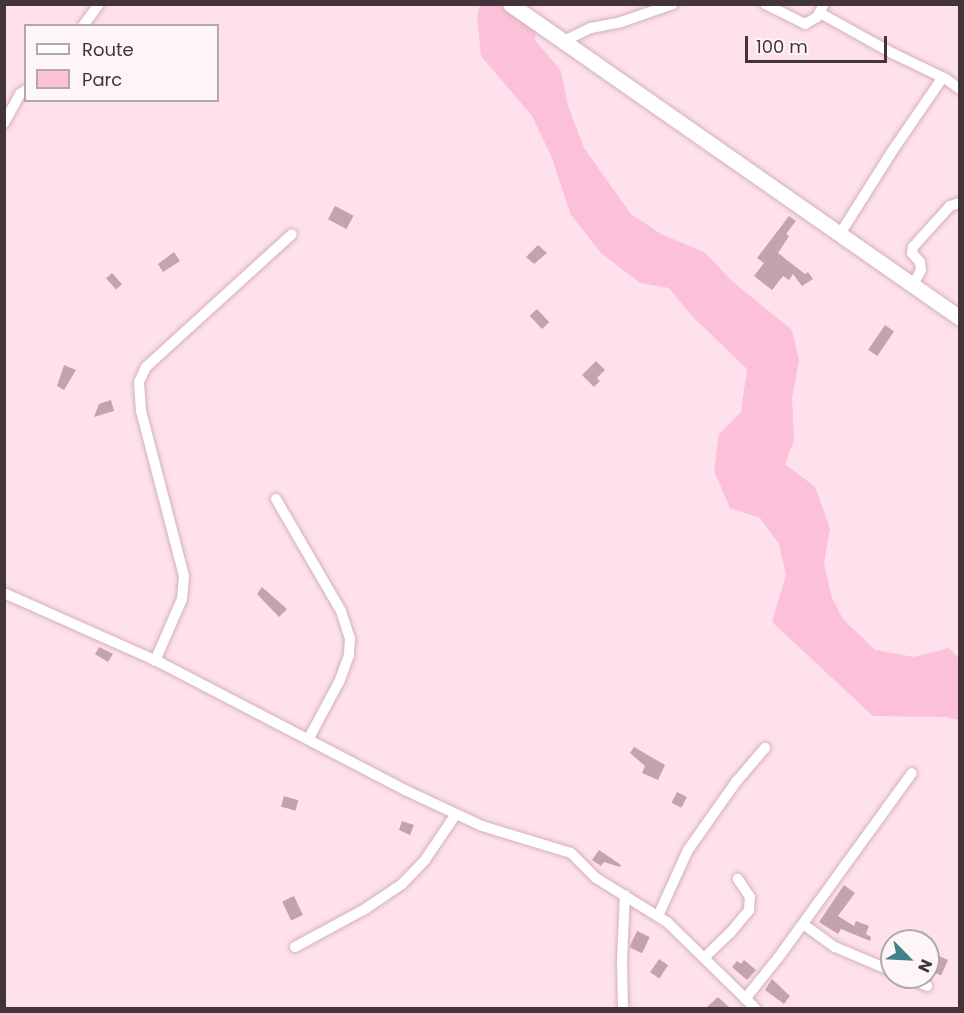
<!DOCTYPE html>
<style>
body{margin:0}
#map{position:relative;width:964px;height:1013px;overflow:hidden;background:#fee1ec;font-family:Poppins,sans-serif}
div>[style]{position:absolute}
[style*='--x']{left:calc(var(--x)*1px);top:calc(var(--y)*1px);width:calc(var(--w)*1px);rotate:calc(var(--a)*1deg)}
.green>*{inset:0;background:#fcc0d8}
.building>*{inset:0;background:#c4a2af;transform-origin:0 0}
.roads{filter:drop-shadow(0 0 2px #d3b0bd) drop-shadow(0 0 2px #d3b0bd)}
.street>*{height:10px;margin:-5px;padding:0 5px;transform-origin:5px;border-radius:5px;background:#fff}
.secondary>*{height:15px;margin:-7.5px;padding:0 7.5px;transform-origin:7.5px;border-radius:7.5px;background:#fff}
span{translate:-50% -50%;white-space:nowrap;text-align:center;line-height:1.15;-webkit-text-stroke:4.5px #fdf5f8;paint-order:stroke}
.frame{position:absolute;inset:0;border:6px solid #423439;pointer-events:none}
.legend{position:absolute;left:24px;top:24px;width:195px;height:78px;box-sizing:border-box;background:#fdf5f8;border:2px solid #b2a8ac;margin:0;padding:8px 10px;list-style:none;font-size:18px;color:#423439}
.legend li{display:flex;align-items:center;gap:12px;height:30px}
.legend b{width:30px;border:2px solid #b2a8ac}
.north{position:absolute;left:880px;top:929px;width:60px;height:60px;box-sizing:border-box;background:#fdf5f8;border:2px solid #b2a8ac;border-radius:50%;rotate:114deg;font-size:16px;font-weight:700;line-height:24px;text-align:center;color:#423439}
.north::after{content:'';display:block;margin:auto;width:21px;height:27px;background:#3c848a;clip-path:polygon(50% 0,100% 100%,50% 72%,0 100%)}
.scale{position:absolute;left:745px;top:36px;width:142px;height:27px;box-sizing:border-box;border:3px solid #423439;border-top:0;padding-left:8px;font-size:18px;line-height:21px;white-space:nowrap;color:#423439;-webkit-text-stroke:4px #fdf5f8;paint-order:stroke}
</style>
<div id="map">
<div class="green">
<i style="clip-path:polygon(480px 5px,510px 5px,536px 22px,535px 40px,561px 71px,568px 106px,584px 148px,631px 214px,661px 234px,704px 252px,733px 282px,792px 330px,799px 361px,792px 398px,794px 440px,785px 464px,815px 487px,830px 528px,824px 563px,832px 598px,843px 619px,875px 650px,914px 657px,949px 648px,959px 658px,959px 720px,946px 717px,873px 716px,772px 622px,786px 575px,779px 544px,760px 518px,730px 508px,714px 471px,719px 434px,741px 412px,747px 369px,691px 315px,669px 288px,640px 283px,601px 253px,571px 215px,552px 158px,532px 116px,481px 56px,477px 16px)"></i>
</div>
<div class="building">
<i style="left:335px;top:206px;width:21px;height:15px;rotate:28deg"></i>
<i style="clip-path:polygon(789px 216px,796px 221px,786px 234px,789px 236px,778px 253px,805px 274px,808px 272px,813px 279px,802px 286px,793px 274px,789px 280px,783px 276px,772px 290px,754px 276px,764px 263px,757px 258px)"></i>
<i style="clip-path:polygon(538px 245px,547px 253px,534px 264px,526px 257px)"></i>
<i style="clip-path:polygon(174px 252px,180px 261px,163px 272px,158px 264px)"></i>
<i style="left:112px;top:273px;width:15px;height:8px;rotate:48deg"></i>
<i style="left:537px;top:309px;width:18px;height:10px;rotate:47deg"></i>
<i style="left:885px;top:325px;width:11px;height:30px;rotate:34deg"></i>
<i style="clip-path:polygon(596px 361px,605px 370px,597px 378px,600px 381px,594px 387px,582px 375px)"></i>
<i style="clip-path:polygon(64px 365px,76px 370px,64px 390px,57px 386px)"></i>
<i style="clip-path:polygon(111px 400px,114px 411px,94px 417px,99px 404px)"></i>
<i style="clip-path:polygon(262px 587px,287px 609px,279px 617px,257px 594px)"></i>
<i style="clip-path:polygon(99px 647px,113px 654px,108px 662px,95px 654px)"></i>
<i style="clip-path:polygon(634px 747px,665px 765px,658px 780px,642px 773px,645px 766px,630px 753px)"></i>
<i style="left:677px;top:792px;width:11px;height:12px;rotate:27deg"></i>
<i style="left:284px;top:796px;width:15px;height:11px;rotate:16deg"></i>
<i style="clip-path:polygon(402px 821px,414px 825px,410px 835px,399px 830px)"></i>
<i style="clip-path:polygon(599px 850px,621px 865px,620px 867px,604px 862px,601px 866px,592px 860px)"></i>
<i style="clip-path:polygon(844px 885px,855px 893px,838px 916px,854px 926px,856px 921px,869px 926px,866px 934px,871px 937px,870px 941px,841px 929px,838px 934px,819px 922px)"></i>
<i style="left:294px;top:896px;width:21px;height:13px;rotate:65deg"></i>
<i style="left:637px;top:931px;width:14px;height:18px;rotate:25deg"></i>
<i style="left:937px;top:955px;width:12px;height:17px;rotate:24deg"></i>
<i style="left:659px;top:959px;width:11px;height:16px;rotate:34deg"></i>
<i style="clip-path:polygon(744px 960px,756px 970px,747px 980px,732px 967px,737px 961px,741px 964px)"></i>
<i style="clip-path:polygon(772px 979px,790px 996px,784px 1004px,765px 990px)"></i>
<i style="clip-path:polygon(718px 997px,730px 1008px,706px 1008px)"></i>
</div>
<div class="roads">
<div class="street">
<i style="--x:765;--y:4;--w:45;--a:26.6"></i>
<i style="--x:805;--y:24;--w:14;--a:-30"></i>
<i style="--x:817;--y:17;--w:15;--a:-62"></i>
<i style="--x:820;--y:13;--w:82;--a:29.1"></i>
<i style="--x:892;--y:53;--w:60;--a:25.7"></i>
<i style="--x:946;--y:79;--w:17;--a:36"></i>
<i style="--x:83;--y:26;--w:27;--a:-54"></i>
<i style="--x:564;--y:41;--w:30;--a:-26"></i>
<i style="--x:591;--y:28;--w:31;--a:-11"></i>
<i style="--x:621;--y:22;--w:55;--a:-19.1"></i>
<i style="--x:4;--y:123;--w:33;--a:-61"></i>
<i style="--x:20;--y:94;--w:7;--a:-34"></i>
<i style="--x:840;--y:234;--w:99;--a:-57.8"></i>
<i style="--x:893;--y:150;--w:88;--a:-55.6"></i>
<i style="--x:913;--y:285;--w:17;--a:-62"></i>
<i style="--x:921;--y:270;--w:8;--a:-97"></i>
<i style="--x:920;--y:262;--w:12;--a:-132"></i>
<i style="--x:912;--y:253;--w:6;--a:-81"></i>
<i style="--x:913;--y:247;--w:55;--a:-47.9"></i>
<i style="--x:950;--y:206;--w:10;--a:-17"></i>
<i style="--x:276;--y:499;--w:129;--a:59.9"></i>
<i style="--x:341;--y:611;--w:29;--a:72"></i>
<i style="--x:350;--y:639;--w:16;--a:94"></i>
<i style="--x:349;--y:655;--w:29;--a:110"></i>
<i style="--x:339;--y:682;--w:64;--a:118.2"></i>
<i style="--x:4;--y:593;--w:172;--a:24"></i>
<i style="--x:161;--y:663;--w:275;--a:27.5"></i>
<i style="--x:405;--y:790;--w:85;--a:25.1"></i>
<i style="--x:482;--y:826;--w:93;--a:16.9"></i>
<i style="--x:571;--y:853;--w:35;--a:45"></i>
<i style="--x:596;--y:878;--w:84;--a:31.8"></i>
<i style="--x:667;--y:922;--w:123;--a:44.3"></i>
<i style="--x:155;--y:661;--w:68;--a:-66.5"></i>
<i style="--x:182;--y:599;--w:23;--a:-85"></i>
<i style="--x:184;--y:576;--w:171;--a:-104.6"></i>
<i style="--x:141;--y:411;--w:29;--a:-94"></i>
<i style="--x:139;--y:382;--w:17;--a:-65"></i>
<i style="--x:146;--y:367;--w:197;--a:-42.3"></i>
<i style="--x:658;--y:916;--w:72;--a:-65.6"></i>
<i style="--x:688;--y:850;--w:83;--a:-54.8"></i>
<i style="--x:736;--y:782;--w:45;--a:-49.5"></i>
<i style="--x:803;--y:924;--w:39;--a:36"></i>
<i style="--x:835;--y:947;--w:62;--a:22.8"></i>
<i style="--x:295;--y:947;--w:80;--a:-28.5"></i>
<i style="--x:365;--y:909;--w:45;--a:-34"></i>
<i style="--x:402;--y:884;--w:33;--a:-46"></i>
<i style="--x:425;--y:860;--w:55;--a:-56"></i>
<i style="--x:705;--y:957;--w:35;--a:-44"></i>
<i style="--x:730;--y:933;--w:30;--a:-50"></i>
<i style="--x:749;--y:910;--w:13;--a:-86"></i>
<i style="--x:750;--y:897;--w:22;--a:-124"></i>
<i style="--x:906;--y:977;--w:23;--a:23"></i>
<i style="--x:745;--y:999;--w:53;--a:-51.2"></i>
<i style="--x:778;--y:958;--w:228;--a:-54.1"></i>
<i style="--x:623;--y:1008;--w:48;--a:-91.2"></i>
<i style="--x:622;--y:960;--w:65;--a:-87.4"></i>
</div>
<div class="secondary">
<i style="--x:510;--y:4;--w:549;--a:34.91"></i>
</div>
</div>
<div class="frame"></div>
<ul class="legend">
<li><b style="height:8px;background:#fff"></b>Route</li>
<li><b style="height:16px;background:#fcc0d8"></b>Parc</li>
</ul>
<div class="north">N</div>
<div class="scale">100 m</div>
</div>
